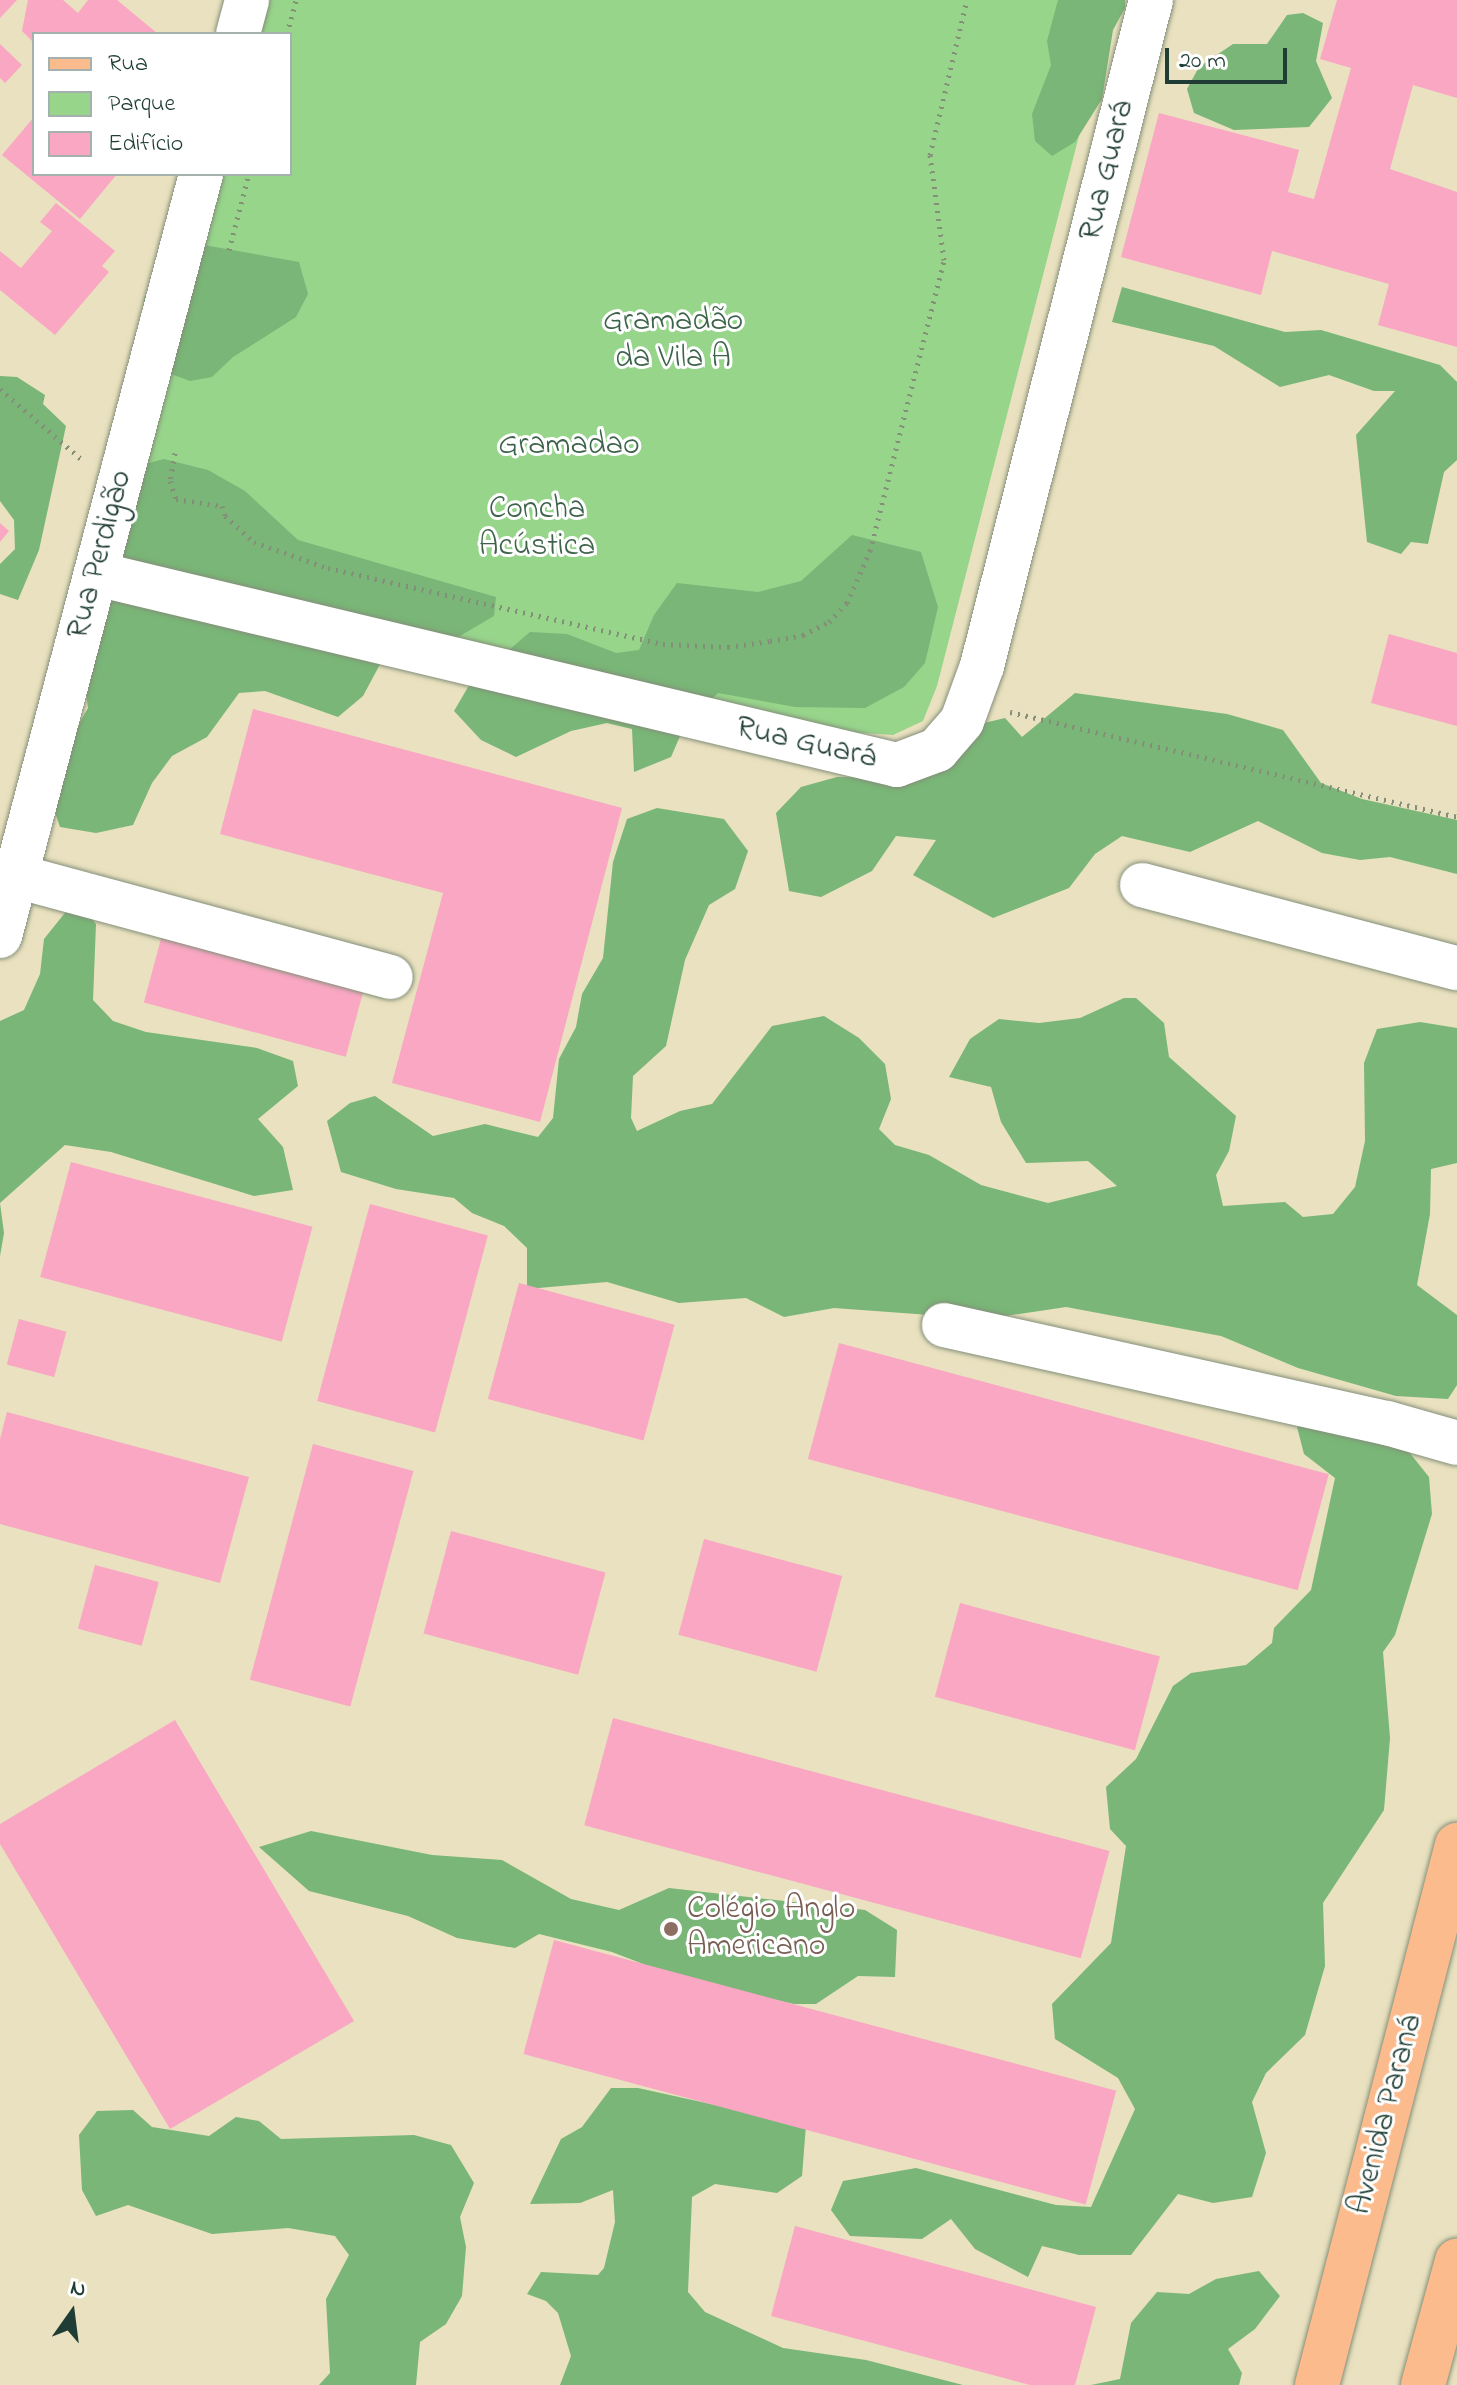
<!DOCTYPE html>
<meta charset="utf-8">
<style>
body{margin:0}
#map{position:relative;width:1457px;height:2385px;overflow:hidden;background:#e9e1bf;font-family:"Indie Flower",sans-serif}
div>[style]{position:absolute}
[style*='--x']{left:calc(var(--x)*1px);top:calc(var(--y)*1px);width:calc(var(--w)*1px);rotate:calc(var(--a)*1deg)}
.green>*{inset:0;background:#97d58b}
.forest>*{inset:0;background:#79b677}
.building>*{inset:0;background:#f9a7c3;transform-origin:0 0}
.path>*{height:5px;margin-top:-2.5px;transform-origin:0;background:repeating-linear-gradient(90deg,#848f7a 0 2px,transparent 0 8px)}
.roads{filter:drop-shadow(0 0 2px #848f7a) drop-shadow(0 0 2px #848f7a)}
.minor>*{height:44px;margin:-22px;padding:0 22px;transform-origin:22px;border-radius:22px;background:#fff}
.major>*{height:44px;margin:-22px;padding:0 22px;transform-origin:22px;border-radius:22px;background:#fbbb8d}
.dots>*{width:22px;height:22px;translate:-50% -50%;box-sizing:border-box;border:4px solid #fff;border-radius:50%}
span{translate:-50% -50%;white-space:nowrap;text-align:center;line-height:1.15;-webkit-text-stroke:6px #fff;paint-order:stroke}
.street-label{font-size:32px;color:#1f3d34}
.park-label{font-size:32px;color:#3d634a}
.education-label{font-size:32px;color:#785e54}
.left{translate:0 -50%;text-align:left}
.legend{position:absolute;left:32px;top:32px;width:260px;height:144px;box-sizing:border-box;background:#fff;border:2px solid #a5b1ae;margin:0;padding:10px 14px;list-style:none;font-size:24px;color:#1f3d34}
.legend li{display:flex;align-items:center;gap:16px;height:40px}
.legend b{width:40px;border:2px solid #a5b1ae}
.north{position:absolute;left:32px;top:2273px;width:80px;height:80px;-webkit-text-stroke:6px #fff;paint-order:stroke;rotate:14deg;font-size:22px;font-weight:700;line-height:32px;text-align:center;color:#1f3d34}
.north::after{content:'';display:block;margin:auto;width:28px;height:36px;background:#1f3d34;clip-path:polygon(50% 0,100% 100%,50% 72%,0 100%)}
.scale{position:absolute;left:1165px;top:48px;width:122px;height:36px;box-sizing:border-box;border:4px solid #1f3d34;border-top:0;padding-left:10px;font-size:24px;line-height:28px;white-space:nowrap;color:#1f3d34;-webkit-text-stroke:6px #fff;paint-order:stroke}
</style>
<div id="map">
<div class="green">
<i style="clip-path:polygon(267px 0,1114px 0,937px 686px,923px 721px,893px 735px,835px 731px,121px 557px,222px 174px,290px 174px,290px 34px,258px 34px)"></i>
</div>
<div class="forest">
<i style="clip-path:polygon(1058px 0,1125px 0,1125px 8px,1113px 30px,1102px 99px,1075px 142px,1052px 156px,1035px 141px,1032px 114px,1051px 65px,1047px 41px)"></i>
<i style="clip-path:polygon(1303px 13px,1323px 23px,1316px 61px,1332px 98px,1309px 127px,1234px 130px,1194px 113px,1187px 89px,1199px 67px,1233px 44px,1267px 44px,1287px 15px)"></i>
<i style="clip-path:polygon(187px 242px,299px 262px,308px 294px,296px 317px,233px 357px,212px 377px,190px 381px,168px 373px,142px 341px,144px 298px)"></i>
<i style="clip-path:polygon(1122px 287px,1285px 332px,1321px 330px,1440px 365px,1457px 382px,1457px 460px,1444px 472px,1428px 544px,1411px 542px,1401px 554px,1367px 542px,1356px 435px,1395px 391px,1374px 391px,1329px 375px,1280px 387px,1214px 346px,1112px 322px)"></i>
<i style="clip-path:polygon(0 376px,17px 377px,45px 395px,43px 404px,66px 426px,39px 550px,18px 600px,0 594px,0 564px,15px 549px,14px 520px,0 501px)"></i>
<i style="clip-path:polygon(164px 459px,208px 470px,245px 491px,298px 540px,496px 597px,494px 616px,448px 643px,392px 642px,363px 696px,338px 717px,265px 691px,239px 693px,207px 737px,172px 756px,152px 783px,133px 825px,96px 833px,60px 827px,45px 783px,88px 708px,82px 661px,134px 467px)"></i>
<i style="clip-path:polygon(852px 535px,921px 552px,938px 607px,925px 663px,904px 687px,865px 708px,795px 707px,718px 693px,684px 727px,671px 757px,634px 772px,632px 729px,607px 723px,571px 731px,516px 757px,481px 740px,454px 711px,471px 682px,530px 632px,567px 634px,616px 653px,639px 650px,654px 615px,677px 583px,758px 592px,801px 581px)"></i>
<i style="clip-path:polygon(1075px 693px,1227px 714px,1283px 730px,1321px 783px,1362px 799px,1457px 820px,1457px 874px,1390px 857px,1360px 860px,1322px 853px,1258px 821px,1190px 852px,1122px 836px,1095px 854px,1069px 888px,993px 918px,913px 875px,936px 840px,896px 836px,872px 871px,821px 897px,789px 891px,776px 813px,801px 787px,837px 777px,917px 778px,963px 728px,1005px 718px,1022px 737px)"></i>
<i style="clip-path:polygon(657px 808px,724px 819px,748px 851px,735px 889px,709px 905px,685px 960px,666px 1046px,633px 1076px,631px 1118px,637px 1131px,680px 1111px,712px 1104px,772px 1026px,824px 1016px,859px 1038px,885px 1064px,891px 1099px,879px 1129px,895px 1145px,929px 1155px,981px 1185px,1048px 1203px,1117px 1186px,1088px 1161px,1026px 1163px,1001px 1122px,991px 1087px,949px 1077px,970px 1039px,999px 1019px,1039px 1023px,1080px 1018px,1124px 998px,1136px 998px,1164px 1023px,1169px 1057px,1236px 1116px,1229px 1151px,1216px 1175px,1223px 1206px,1285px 1202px,1303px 1217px,1333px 1214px,1355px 1187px,1365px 1141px,1364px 1063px,1377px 1029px,1420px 1022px,1457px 1028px,1457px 1163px,1431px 1169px,1430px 1214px,1417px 1285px,1457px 1315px,1457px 1385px,1448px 1399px,1396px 1396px,1298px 1368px,1221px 1336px,1066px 1307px,985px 1319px,834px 1308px,784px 1317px,746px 1298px,679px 1303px,607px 1282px,527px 1289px,527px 1248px,504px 1226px,472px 1213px,454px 1198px,396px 1189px,341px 1172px,327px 1121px,350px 1103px,375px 1096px,433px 1136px,485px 1124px,538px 1137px,553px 1118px,559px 1059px,576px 1027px,582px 994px,603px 958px,613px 862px,627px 819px)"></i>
<i style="clip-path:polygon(76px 899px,96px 924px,93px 1000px,113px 1021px,146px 1032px,257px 1048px,293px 1061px,298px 1086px,258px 1119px,283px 1147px,293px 1190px,254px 1196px,111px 1152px,65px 1145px,0 1203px,4px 1233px,0 1256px,0 1021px,24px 1010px,40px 974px,44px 939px)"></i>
<i style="clip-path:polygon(1329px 1409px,1405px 1447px,1429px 1477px,1432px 1514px,1395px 1635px,1383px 1652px,1390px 1738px,1384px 1810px,1323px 1903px,1325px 1966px,1305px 2035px,1266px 2073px,1252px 2102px,1266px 2153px,1252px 2197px,1213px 2203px,1178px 2194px,1131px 2255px,1079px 2255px,1042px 2246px,1028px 2277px,975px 2249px,951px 2219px,922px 2239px,850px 2236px,831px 2210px,843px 2181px,916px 2168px,1056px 2205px,1091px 2207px,1135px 2109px,1118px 2078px,1055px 2039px,1052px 2004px,1111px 1943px,1126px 1846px,1110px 1829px,1106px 1787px,1136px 1759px,1173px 1686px,1191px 1673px,1246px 1665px,1272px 1643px,1274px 1628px,1311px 1590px,1335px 1478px,1304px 1454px,1297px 1427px)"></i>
<i style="clip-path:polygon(311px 1831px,432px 1855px,502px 1860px,571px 1899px,619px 1910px,669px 1888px,865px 1910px,897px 1930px,895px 1977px,858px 1976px,816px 2004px,794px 2004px,682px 1979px,612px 1952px,539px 1934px,515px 1948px,457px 1938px,408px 1916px,309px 1891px,259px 1847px)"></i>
<i style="clip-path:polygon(611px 2088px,638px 2088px,806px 2125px,802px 2176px,777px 2193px,715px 2184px,692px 2197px,688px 2292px,705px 2312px,783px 2348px,866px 2360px,963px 2385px,560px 2385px,571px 2356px,558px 2313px,546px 2301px,527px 2294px,541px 2272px,598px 2275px,604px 2268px,615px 2222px,613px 2190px,580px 2203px,530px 2204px,561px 2139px,582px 2127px)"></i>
<i style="clip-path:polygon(133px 2110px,152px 2127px,209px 2136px,236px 2117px,259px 2121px,281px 2139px,414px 2135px,451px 2145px,474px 2183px,460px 2217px,466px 2247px,462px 2296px,446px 2324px,420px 2342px,416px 2385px,319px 2385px,330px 2373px,326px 2299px,349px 2255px,335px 2236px,288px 2228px,212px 2234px,128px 2205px,96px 2216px,82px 2190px,79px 2135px,97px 2111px)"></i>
<i style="clip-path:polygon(1259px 2271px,1280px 2296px,1255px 2329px,1228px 2349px,1242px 2373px,1239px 2385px,1091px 2385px,1120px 2379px,1131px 2323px,1157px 2292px,1189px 2294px,1216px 2279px)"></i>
</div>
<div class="building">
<i style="clip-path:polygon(0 0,17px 0,0 18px)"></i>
<i style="clip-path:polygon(28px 0,63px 0,78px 13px,88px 0,117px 0,158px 34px,34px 34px,34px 43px,22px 31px)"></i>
<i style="clip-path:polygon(1337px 0,1457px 0,1457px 98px,1413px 85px,1390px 169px,1457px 192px,1457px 347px,1378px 325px,1389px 284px,1272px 251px,1261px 295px,1121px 257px,1159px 113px,1299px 150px,1288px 192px,1314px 199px,1351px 68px,1320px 59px)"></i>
<i style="clip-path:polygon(0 44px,22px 65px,5px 83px,0 78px)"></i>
<i style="clip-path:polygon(34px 117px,34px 174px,117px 174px,80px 219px,2px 155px)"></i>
<i style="clip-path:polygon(56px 203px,115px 251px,102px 266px,109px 272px,55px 335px,0 290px,0 251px,21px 268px,52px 231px,40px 222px)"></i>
<i style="clip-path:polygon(0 523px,9px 531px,0 542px)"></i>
<i style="clip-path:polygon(1389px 634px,1457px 653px,1457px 726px,1371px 703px)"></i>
<i style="clip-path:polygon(253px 709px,622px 808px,540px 1122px,392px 1083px,443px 893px,220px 834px)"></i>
<i style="left:162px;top:935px;width:209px;height:70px;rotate:15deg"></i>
<i style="left:71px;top:1162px;width:250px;height:119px;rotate:15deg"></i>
<i style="left:370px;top:1204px;width:122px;height:204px;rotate:15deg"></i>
<i style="left:519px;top:1283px;width:161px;height:120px;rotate:15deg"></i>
<i style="left:19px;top:1319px;width:49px;height:47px;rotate:15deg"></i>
<i style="left:839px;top:1343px;width:507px;height:120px;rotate:15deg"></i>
<i style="clip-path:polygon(7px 1412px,249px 1477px,220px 1583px,0 1524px,0 1439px)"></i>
<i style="left:313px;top:1444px;width:104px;height:244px;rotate:15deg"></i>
<i style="left:451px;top:1531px;width:160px;height:106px;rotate:15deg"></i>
<i style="left:704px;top:1539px;width:143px;height:99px;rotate:15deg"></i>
<i style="left:95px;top:1565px;width:66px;height:66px;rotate:15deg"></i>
<i style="left:960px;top:1603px;width:207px;height:97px;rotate:15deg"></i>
<i style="left:613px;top:1718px;width:514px;height:111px;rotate:15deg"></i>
<i style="clip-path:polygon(175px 1720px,354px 2021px,170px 2129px,0 1844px,0 1824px)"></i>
<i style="left:554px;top:1940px;width:582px;height:118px;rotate:15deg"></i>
<i style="clip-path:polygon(795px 2226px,1096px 2307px,1075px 2385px,1030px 2385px,771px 2316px)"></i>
</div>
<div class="path">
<i style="--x:287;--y:34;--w:35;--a:-75"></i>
<i style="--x:229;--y:250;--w:79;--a:-75.3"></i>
<i style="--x:0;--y:389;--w:107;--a:40.8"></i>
<i style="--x:175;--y:453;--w:28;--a:100"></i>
<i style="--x:170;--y:481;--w:19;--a:72"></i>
<i style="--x:176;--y:499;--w:47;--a:8.7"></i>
<i style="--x:222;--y:506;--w:10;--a:73"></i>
<i style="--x:225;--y:516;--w:39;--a:42"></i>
<i style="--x:254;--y:542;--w:78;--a:19.4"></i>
<i style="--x:328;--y:568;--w:344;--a:12.8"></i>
<i style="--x:663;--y:644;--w:65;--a:2.6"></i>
<i style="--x:728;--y:647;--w:42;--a:-8.1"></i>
<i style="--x:770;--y:641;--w:34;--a:-10"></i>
<i style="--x:803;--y:635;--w:29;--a:-27"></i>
<i style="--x:829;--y:622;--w:26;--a:-47"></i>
<i style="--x:847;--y:603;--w:57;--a:-66.1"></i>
<i style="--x:870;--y:551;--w:300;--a:-75.7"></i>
<i style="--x:944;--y:260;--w:106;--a:-97.6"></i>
<i style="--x:930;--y:155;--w:159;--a:-76.6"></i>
<i style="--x:1010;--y:712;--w:459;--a:13.2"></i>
</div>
<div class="roads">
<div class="minor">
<i style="--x:238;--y:34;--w:35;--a:-75"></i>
<i style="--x:97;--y:574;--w:822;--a:13.43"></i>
<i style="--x:897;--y:765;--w:43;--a:-20.6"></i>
<i style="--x:937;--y:750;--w:38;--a:-49"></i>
<i style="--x:962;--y:721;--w:59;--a:-70"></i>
<i style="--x:982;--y:666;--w:687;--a:-75.76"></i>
<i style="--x:16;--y:876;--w:388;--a:15.1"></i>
<i style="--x:1142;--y:885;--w:326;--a:14.8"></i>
<i style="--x:0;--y:936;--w:788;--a:-75.22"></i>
<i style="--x:944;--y:1325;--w:454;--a:12.5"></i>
<i style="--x:1387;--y:1423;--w:73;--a:15.9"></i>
</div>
<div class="major">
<i style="--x:1317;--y:2385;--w:558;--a:-75.47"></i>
<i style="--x:1423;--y:2385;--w:129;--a:-74.7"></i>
</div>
</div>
<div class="dots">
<i style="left:671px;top:1929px;background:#8d6e63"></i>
</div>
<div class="street-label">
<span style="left:1108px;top:171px;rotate:-76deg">Rua Guará</span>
<span style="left:101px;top:555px;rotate:-75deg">Rua Perdigão</span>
<span style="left:806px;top:744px;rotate:13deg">Rua Guará</span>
<span style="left:1387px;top:2115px;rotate:-75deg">Avenida Paraná</span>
</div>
<div class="park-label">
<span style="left:673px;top:341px">Gramadão<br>da Vila A</span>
<span style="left:569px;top:446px">Gramadao</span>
<span style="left:537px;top:529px">Concha<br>Acústica</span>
</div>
<div class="education-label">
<span class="left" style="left:687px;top:1929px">Colégio Anglo<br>Americano</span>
</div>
<ul class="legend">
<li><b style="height:10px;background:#fbbb8d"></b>Rua</li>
<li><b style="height:22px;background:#97d58b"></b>Parque</li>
<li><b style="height:22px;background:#f9a7c3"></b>Edifício</li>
</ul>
<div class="north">N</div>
<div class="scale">20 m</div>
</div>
